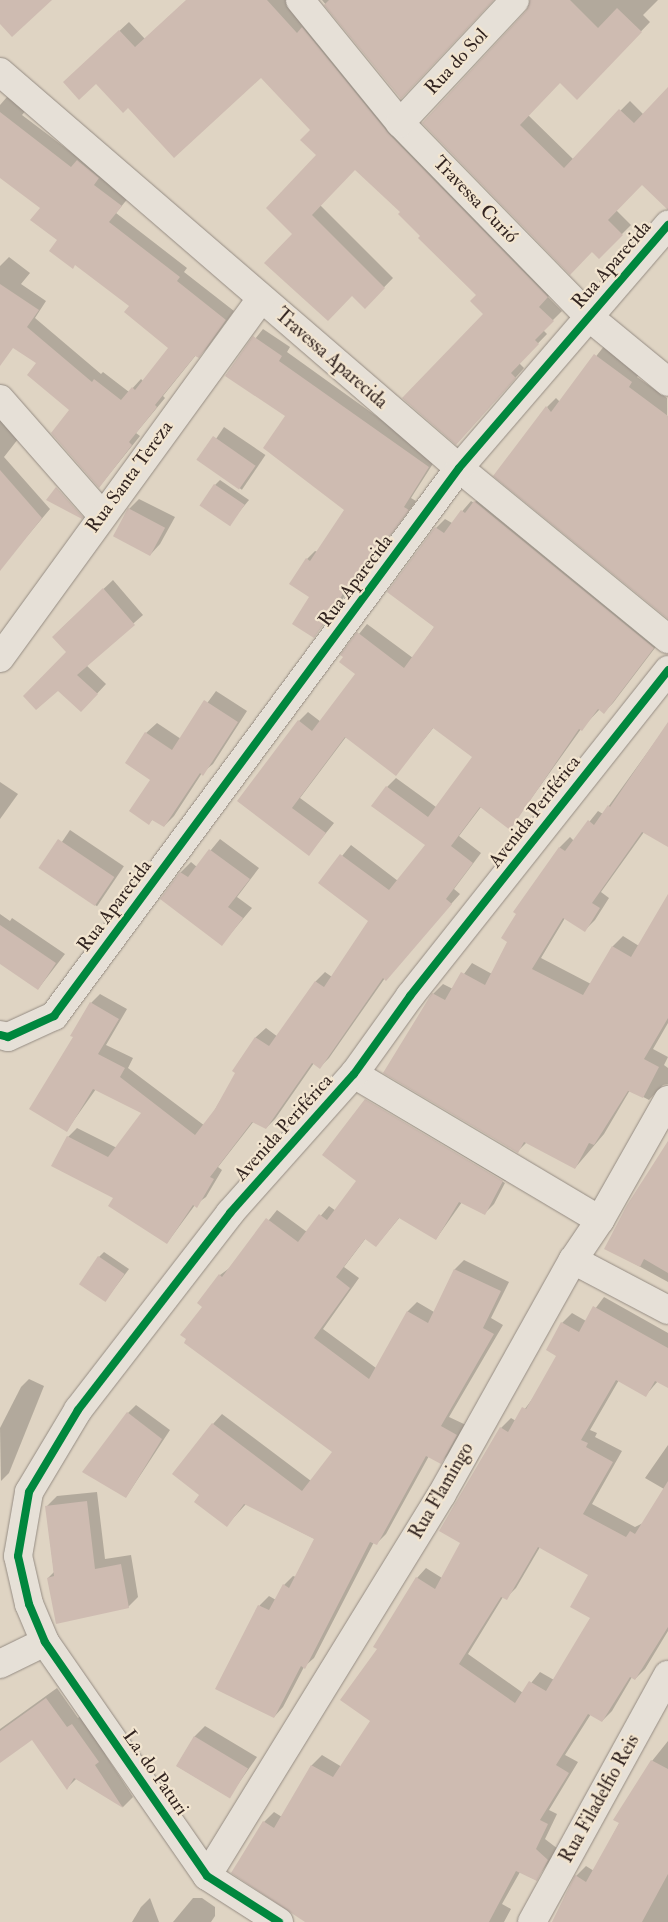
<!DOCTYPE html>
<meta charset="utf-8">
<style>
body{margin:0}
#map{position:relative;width:668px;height:1922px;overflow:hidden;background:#dfd4c3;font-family:"IM FELL Double Pica",serif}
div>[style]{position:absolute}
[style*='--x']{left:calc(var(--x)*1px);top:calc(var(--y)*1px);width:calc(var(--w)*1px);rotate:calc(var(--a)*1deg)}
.shadow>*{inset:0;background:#0003;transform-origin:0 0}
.building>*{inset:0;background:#cebbb1;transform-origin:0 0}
.roads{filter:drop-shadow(0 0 1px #958c83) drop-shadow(0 0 1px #958c83)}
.minor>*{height:28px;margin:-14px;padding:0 14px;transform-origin:14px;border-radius:14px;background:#e6e0d7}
.cycleway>*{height:8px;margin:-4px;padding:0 4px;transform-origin:4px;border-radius:4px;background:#00873e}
span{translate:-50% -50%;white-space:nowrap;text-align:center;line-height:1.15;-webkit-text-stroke:4.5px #f2e5d0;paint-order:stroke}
.street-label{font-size:19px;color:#322420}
</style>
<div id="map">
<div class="shadow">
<i style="clip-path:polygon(187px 0,297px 0,556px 287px,548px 297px,562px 311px,543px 330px,547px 334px,519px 363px,524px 368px,465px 434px,485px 314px,478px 295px,402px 212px,355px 169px,320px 205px,393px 278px,365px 307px,294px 234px,318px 155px,312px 130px,261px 76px,128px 107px,97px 82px,74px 73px,129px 22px,145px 39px)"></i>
<i style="clip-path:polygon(322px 0,493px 0,401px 97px)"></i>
<i style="clip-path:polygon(531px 0,658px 0,643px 15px,650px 22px,586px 89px,560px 82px,528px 115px,573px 159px,630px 101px,644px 115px,668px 90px,668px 186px,642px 184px,616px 210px,631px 225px,599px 257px,423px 123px,527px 11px)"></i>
<i style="clip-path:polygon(7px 97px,26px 110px,22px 115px,80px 159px,87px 152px,129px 197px,116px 213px,187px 268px,184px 272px,234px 311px,207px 348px,198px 357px,196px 355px,163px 396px,165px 398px,136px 433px,140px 436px,99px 487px,70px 410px,38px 363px,0 338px,0 266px,9px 257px,30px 273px,21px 284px,46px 301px,35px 318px,101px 374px,103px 372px,129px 392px,141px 379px,143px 381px,170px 347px,130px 306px,58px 240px,41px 208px,0 164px,0 105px)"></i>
<i style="clip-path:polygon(263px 329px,290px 347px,287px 352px,436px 459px,411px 498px,416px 501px,314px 637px,307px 559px,315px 551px,318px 552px,346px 509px,287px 416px,226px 375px)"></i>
<i style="clip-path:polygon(605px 345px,641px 372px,637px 377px,667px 398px,668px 616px,547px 407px,556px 398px,560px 402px)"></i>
<i style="clip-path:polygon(0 417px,22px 434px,4px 457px,50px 509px,13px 553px,0 542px)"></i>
<i style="left:224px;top:427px;width:50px;height:42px;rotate:34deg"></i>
<i style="clip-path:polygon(220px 480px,249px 500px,229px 524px,215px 485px)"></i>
<i style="clip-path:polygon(484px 492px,661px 640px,613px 703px,604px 712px,600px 709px,581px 729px,510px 828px,481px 807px,459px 836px,481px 853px,454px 889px,460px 894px,385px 978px,329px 1058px,320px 1067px,314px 1063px,275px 1119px,266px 1128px,254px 1121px,218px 1167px,222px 1170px,206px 1197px,195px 1205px,167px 1243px,115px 1197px,68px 1137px,77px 1128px,117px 1148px,143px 1113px,96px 1089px,67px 1130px,75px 1037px,91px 1003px,100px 994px,127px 1009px,106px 1045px,133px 1058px,128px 1068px,205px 1126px,237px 1073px,234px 1071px,256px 1037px,266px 1028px,278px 1037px,316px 981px,325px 972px,332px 977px,370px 921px,320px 883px,351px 845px,398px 881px,427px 845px,387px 787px,396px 778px,436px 807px,474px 757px,434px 727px,396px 774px,346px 737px,300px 798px,334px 823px,309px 854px,238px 801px,299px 721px,308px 712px,321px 722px,357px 674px,342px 655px,367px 624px,413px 658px,435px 626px,436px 528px,445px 519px,452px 523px,471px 501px,474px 503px)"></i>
<i style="clip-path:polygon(139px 499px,175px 517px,160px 544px,150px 555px,129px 509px)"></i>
<i style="clip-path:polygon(113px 580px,143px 615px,86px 665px,106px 684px,81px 711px,62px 628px)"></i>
<i style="clip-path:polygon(216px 691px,247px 711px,213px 764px,202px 773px,174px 816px,164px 826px,153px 819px,149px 823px,152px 780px,146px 733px,157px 723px,181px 739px)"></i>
<i style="clip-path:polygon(668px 724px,668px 846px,644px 832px,601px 892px,609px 898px,595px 920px,585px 930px,565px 918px,541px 958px,591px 984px,613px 946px,623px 936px,639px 946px,668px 896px,668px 1023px,653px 1049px,668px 1057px,664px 1065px,668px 1068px,668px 1084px,663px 1085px,649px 1100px,630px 1090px,604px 1134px,575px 1168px,527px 1142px,518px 1151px,433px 994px,443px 984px,453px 989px,472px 963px,492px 974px,560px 847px,570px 837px,574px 841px,598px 811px,603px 814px)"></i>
<i style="clip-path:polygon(0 782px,18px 794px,0 819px)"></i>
<i style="left:70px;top:830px;width:65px;height:48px;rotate:34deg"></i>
<i style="clip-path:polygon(220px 839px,259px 868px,237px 897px,252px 908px,222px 944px,162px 899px,181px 872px,191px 862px,197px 867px)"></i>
<i style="clip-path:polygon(0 914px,10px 921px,12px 918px,65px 954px,38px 989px,0 962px)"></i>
<i style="left:375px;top:1090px;width:159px;height:11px;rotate:31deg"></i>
<i style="clip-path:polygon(365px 1100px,505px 1183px,494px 1204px,484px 1214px,462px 1202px,436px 1239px,400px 1217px,376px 1246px,366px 1238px,344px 1267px,359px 1278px,323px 1329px,376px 1368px,408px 1311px,417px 1302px,434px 1312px,455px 1269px,464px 1260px,509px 1282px,491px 1318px,503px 1325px,449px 1417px,466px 1425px,450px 1453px,441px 1462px,429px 1456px,386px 1534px,377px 1543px,374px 1542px,314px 1658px,304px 1667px,283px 1707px,274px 1717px,217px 1688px,260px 1605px,269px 1596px,276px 1600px,284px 1585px,293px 1576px,296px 1577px,315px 1539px,246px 1504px,227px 1525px,201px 1495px,213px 1424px,222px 1414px,311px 1481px,334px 1451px,204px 1306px,220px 1275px,231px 1267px,277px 1210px,307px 1232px,329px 1206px,336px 1211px,358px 1181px)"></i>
<i style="clip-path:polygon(668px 1142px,668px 1282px,606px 1248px)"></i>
<i style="clip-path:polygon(104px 1252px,129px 1269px,105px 1301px,99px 1257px)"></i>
<i style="clip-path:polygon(evenodd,604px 1297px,668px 1333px,668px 1387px,658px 1381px,646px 1395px,619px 1380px,590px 1430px,597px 1433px,595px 1437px,622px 1451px,592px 1504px,635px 1527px,643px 1523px,664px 1489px,645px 1478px,668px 1445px,668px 1631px,645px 1669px,635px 1679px,632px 1677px,612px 1711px,602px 1721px,591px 1714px,565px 1755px,578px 1762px,549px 1810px,557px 1814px,545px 1839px,558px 1849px,536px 1880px,520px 1872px,502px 1904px,511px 1909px,504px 1922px,309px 1922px,264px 1822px,274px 1812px,282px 1817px,312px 1765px,322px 1755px,342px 1767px,372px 1720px,379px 1649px,417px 1578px,426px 1568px,442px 1578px,462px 1543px,501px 1428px,511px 1418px,516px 1421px,533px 1398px,558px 1355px,562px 1323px,572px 1313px,586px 1321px,604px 1297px,540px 1547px,590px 1575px,592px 1618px,554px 1680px,540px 1672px,523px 1693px,468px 1654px,503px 1597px,506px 1598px,516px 1588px,540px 1547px)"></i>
<i style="clip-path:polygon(29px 1379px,44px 1386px,9px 1473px,1px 1481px,0 1428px,21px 1387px)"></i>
<i style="clip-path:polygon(136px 1405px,170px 1430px,126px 1497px,128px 1413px)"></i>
<i style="clip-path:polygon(97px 1492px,105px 1559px,131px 1555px,138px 1597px,128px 1607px,48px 1578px,54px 1572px,46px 1507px,57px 1496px)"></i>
<i style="clip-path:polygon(57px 1688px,78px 1718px,82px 1715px,108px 1751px,105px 1754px,133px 1797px,123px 1807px,77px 1778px,67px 1788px,32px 1738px,0 1761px,0 1729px)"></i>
<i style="clip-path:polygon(205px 1726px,257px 1757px,229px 1797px,177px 1766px,195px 1736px)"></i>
<i style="clip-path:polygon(668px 1741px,668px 1922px,553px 1922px,576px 1876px,586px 1866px,594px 1871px,652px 1761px)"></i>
<i style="clip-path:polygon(150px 1898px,159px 1922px,132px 1922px,141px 1907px)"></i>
<i style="clip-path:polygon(193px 1898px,202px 1898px,215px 1907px,215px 1916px,211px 1922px,173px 1922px)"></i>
</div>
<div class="building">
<i style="clip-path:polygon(0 0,52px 0,12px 37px,0 24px)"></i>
<i style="clip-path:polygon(186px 0,267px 0,297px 33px,302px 27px,389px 134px,548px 297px,539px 307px,554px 321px,535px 340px,539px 344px,511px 373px,516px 378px,456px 445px,402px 398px,483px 314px,470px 301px,476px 295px,418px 238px,420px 236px,398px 214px,400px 212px,355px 170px,312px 215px,385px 288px,365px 309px,352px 296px,328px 321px,264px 263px,292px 234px,266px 208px,316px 155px,300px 140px,310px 130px,261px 78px,174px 158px,128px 108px,123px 113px,96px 84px,79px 100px,63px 82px,119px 30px,135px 47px)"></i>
<i style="clip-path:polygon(329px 0,494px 0,401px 99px,324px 5px)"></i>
<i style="clip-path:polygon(530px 0,570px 0,598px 28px,617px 8px,642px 32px,577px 100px,560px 83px,520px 125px,564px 168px,619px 109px,634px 123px,668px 87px,668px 210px,642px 185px,608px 220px,623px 235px,599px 259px,592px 252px,570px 275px,422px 123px,526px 11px)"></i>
<i style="clip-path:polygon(0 112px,71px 167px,77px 160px,99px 178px,94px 185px,122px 206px,109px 222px,180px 277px,177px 281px,226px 320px,199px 358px,195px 356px,155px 405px,157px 407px,129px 442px,132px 445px,99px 488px,51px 433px,69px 410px,27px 375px,36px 363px,13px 348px,0 366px,0 284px,39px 310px,27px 327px,92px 382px,94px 379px,121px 400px,132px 387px,135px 390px,168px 348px,124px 312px,129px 306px,75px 265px,73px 269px,49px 251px,57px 240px,30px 220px,40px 208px,0 178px)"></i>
<i style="clip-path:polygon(253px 336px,282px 356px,279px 361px,429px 467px,404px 507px,409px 510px,362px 574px,358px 571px,314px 638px,292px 624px,309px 597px,289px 584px,306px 558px,310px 561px,344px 510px,263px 448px,285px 416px,225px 376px)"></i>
<i style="clip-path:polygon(594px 354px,632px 382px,629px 387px,668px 416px,668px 619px,493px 476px,546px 406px,551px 412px)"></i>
<i style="left:213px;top:436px;width:52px;height:29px;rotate:35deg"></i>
<i style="clip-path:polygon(0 470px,42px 518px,0 571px)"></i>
<i style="left:214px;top:484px;width:37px;height:26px;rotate:34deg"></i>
<i style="clip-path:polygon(56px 487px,83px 517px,82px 519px,46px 500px)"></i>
<i style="clip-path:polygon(474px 501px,654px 648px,604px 714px,598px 709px,582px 731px,579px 729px,510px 830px,480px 807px,451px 846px,473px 863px,446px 899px,452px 904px,386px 981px,383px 978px,320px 1069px,312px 1063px,266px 1129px,252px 1122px,210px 1177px,214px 1179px,197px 1208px,193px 1205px,167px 1244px,108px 1206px,113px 1198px,51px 1166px,67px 1136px,108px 1157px,141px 1113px,93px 1089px,67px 1132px,29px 1109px,73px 1037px,70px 1036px,90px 1002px,119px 1019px,98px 1054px,125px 1068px,120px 1077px,195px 1135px,215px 1109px,235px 1073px,232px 1071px,255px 1037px,269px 1046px,315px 981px,324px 987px,368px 921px,318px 883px,340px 854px,389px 890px,425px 845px,371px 806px,386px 786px,428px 817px,472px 757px,433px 728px,396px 776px,345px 737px,292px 808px,326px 833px,309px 856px,237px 801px,298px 720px,312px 731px,355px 674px,339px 662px,343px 657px,340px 655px,357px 632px,404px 668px,434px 627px,387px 592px,435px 527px,444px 533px,461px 510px,465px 513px)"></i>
<i style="left:128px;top:508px;width:42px;height:32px;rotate:28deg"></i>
<i style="clip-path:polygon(103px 588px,135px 625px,77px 675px,98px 694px,81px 712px,58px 691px,36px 710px,23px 696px,66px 652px,52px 637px)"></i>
<i style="clip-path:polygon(204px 700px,238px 722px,203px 776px,200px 773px,164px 827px,152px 820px,149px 825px,129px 811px,150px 780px,125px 763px,145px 732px,172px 750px)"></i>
<i style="clip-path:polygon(668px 722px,668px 847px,642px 832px,592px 903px,600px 908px,585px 932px,563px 918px,532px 969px,583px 995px,612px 946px,631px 957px,668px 894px,668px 1018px,644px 1059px,659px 1067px,643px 1098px,628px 1091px,594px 1145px,589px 1143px,575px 1169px,524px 1142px,518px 1153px,383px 1073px,432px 993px,445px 1000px,461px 972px,485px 985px,507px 942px,501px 938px,516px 914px,513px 912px,559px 847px,565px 851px,588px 820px,594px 825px,608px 805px,610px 807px)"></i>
<i style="left:58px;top:839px;width:68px;height:35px;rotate:34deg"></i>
<i style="clip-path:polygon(209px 849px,250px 879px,228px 907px,243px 918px,222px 946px,160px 899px,180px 872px,188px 877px)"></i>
<i style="clip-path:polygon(0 925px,56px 963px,38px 990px,0 964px)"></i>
<i style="clip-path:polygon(365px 1099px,503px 1181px,485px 1215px,459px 1202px,436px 1240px,399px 1218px,376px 1247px,365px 1239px,336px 1277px,350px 1288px,314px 1338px,369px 1379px,407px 1311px,428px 1323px,454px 1269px,501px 1291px,483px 1328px,494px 1334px,441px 1426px,457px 1435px,441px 1464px,426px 1456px,377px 1545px,370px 1542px,305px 1669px,301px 1666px,274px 1718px,215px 1689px,258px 1605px,269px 1610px,283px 1584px,289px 1588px,314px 1539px,244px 1504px,227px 1527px,194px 1502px,199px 1495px,172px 1474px,212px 1423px,302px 1491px,332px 1452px,184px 1343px,186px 1339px,180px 1335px,202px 1307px,197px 1303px,219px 1274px,222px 1277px,266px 1218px,298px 1242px,319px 1214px,327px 1220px,356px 1181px,322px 1155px)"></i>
<i style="clip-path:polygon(668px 1141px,668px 1273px,644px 1259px,640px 1267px,604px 1249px,627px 1205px)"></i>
<i style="left:98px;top:1256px;width:32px;height:34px;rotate:34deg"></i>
<i style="clip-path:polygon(evenodd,593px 1306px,668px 1348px,668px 1388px,655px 1381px,646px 1397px,616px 1380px,581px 1440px,588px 1443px,586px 1447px,613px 1462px,583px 1514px,626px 1537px,630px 1531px,635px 1534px,668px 1481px,668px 1627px,635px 1680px,630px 1677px,602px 1722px,588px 1714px,556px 1765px,569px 1773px,540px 1820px,548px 1824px,536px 1849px,548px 1860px,537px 1881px,516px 1871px,489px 1922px,305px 1922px,231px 1873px,263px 1821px,274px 1828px,311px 1765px,333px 1777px,370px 1721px,340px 1700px,377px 1649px,373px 1647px,416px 1577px,435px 1589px,460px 1543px,439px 1531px,500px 1427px,508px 1432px,522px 1407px,526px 1409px,556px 1356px,546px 1350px,561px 1322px,579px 1332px,593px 1306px,538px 1547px,588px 1575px,570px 1607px,590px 1618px,546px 1691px,529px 1681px,515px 1703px,459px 1664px,501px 1597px,507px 1600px,538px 1547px)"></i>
<i style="clip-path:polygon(127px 1412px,162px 1439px,126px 1498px,82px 1472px)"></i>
<i style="clip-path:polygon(87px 1501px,95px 1569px,121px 1564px,129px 1608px,56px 1624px,47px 1578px,54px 1576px,45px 1506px)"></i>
<i style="clip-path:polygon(46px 1698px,67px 1727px,72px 1724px,99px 1762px,95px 1765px,123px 1808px,74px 1778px,67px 1790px,32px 1740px,0 1763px,0 1731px)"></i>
<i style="left:194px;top:1736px;width:63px;height:35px;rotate:31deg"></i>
<i style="clip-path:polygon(651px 1760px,668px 1769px,668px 1874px,642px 1922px,552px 1922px,575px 1875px,586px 1882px,619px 1823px,613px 1820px)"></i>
</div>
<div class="roads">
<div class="minor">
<i style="--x:300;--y:0;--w:159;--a:50.9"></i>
<i style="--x:400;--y:123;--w:271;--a:45.7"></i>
<i style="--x:589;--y:317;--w:102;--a:39.4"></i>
<i style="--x:0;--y:72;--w:606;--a:40.79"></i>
<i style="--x:459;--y:468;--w:270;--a:39.3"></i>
<i style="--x:400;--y:123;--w:168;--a:-46.9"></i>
<i style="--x:0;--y:399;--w:154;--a:48.7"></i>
<i style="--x:0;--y:658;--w:444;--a:-54"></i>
<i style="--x:0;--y:1035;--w:8;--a:14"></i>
<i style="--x:8;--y:1037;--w:51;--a:-24.5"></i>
<i style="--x:54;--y:1016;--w:681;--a:-53.53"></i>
<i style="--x:459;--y:468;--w:321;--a:-49.3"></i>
<i style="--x:354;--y:1074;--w:286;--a:30.7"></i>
<i style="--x:573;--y:1260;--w:107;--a:27.8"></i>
<i style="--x:0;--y:1664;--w:50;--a:-26.1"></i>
<i style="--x:207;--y:1876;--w:448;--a:-58.4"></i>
<i style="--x:442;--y:1494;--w:268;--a:-60.8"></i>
<i style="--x:573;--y:1260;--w:48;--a:-56"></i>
<i style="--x:600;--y:1220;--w:138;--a:-60.5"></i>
<i style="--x:279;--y:1922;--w:85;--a:-147.4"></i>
<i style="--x:207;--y:1876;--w:285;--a:-124.7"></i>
<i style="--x:45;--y:1642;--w:41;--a:-112.8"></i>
<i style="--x:29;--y:1604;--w:49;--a:-102.9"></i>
<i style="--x:18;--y:1556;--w:65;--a:-80.2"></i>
<i style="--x:29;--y:1492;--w:96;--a:-59.1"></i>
<i style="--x:78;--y:1410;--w:249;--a:-52.3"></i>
<i style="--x:230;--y:1213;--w:186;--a:-48.3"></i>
<i style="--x:354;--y:1074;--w:96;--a:-54.3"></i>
<i style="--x:410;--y:996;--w:416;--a:-51.6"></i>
<i style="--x:532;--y:1922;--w:282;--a:-61.2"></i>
</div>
</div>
<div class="cycleway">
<i style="--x:0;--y:1035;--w:8;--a:14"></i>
<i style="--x:8;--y:1037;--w:51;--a:-24.5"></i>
<i style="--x:54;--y:1016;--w:681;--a:-53.53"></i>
<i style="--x:459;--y:468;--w:321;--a:-49.3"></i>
<i style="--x:279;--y:1922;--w:85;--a:-147.4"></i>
<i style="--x:207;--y:1876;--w:285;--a:-124.7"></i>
<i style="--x:45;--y:1642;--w:41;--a:-112.8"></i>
<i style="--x:29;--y:1604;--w:49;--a:-102.9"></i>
<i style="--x:18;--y:1556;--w:65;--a:-80.2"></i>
<i style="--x:29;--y:1492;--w:96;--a:-59.1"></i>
<i style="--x:78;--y:1410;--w:249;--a:-52.3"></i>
<i style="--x:230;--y:1213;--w:186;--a:-48.3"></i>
<i style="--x:354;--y:1074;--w:96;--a:-54.3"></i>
<i style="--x:410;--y:996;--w:416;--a:-51.6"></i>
</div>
<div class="street-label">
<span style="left:457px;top:62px;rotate:-47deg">Rua do Sol</span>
<span style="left:475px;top:200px;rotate:46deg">Travessa Curió</span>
<span style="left:612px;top:265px;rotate:-49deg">Rua Aparecida</span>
<span style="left:331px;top:359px;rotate:41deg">Travessa Aparecida</span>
<span style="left:130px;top:477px;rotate:-54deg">Rua Santa Tereza</span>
<span style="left:356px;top:581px;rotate:-53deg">Rua Aparecida</span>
<span style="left:535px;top:812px;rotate:-52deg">Avenida Periférica</span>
<span style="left:115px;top:906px;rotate:-53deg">Rua Aparecida</span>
<span style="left:284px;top:1128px;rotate:-48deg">Avenida Periférica</span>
<span style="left:442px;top:1491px;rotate:-60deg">Rua Flamingo</span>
<span style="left:155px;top:1773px;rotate:55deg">La. do Paturi</span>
<span style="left:600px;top:1799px;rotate:-61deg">Rua Filadelfio Reis</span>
</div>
</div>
